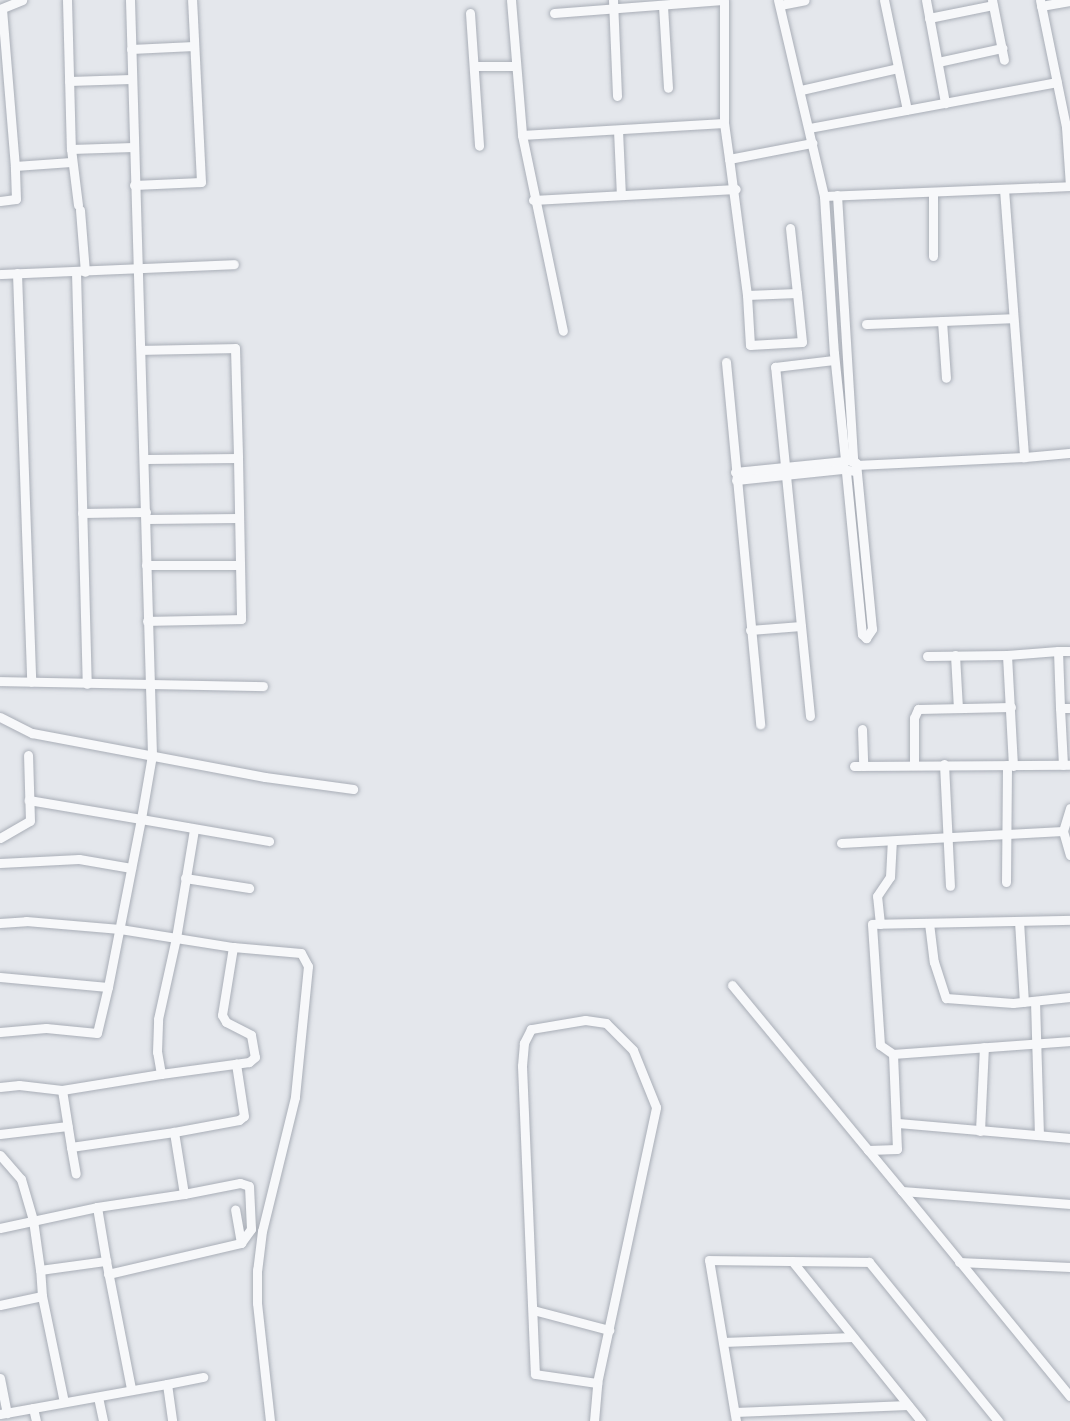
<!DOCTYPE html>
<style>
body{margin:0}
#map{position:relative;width:1070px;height:1421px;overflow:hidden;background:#e4e7ec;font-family:"Varela Round",sans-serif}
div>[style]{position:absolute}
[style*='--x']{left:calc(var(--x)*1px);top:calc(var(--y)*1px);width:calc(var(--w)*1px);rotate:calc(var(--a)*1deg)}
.roads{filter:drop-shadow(0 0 2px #a9aeb7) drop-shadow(0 0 2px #a9aeb7)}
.street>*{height:9px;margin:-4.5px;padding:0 4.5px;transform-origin:4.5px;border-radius:4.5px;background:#f7f8fa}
span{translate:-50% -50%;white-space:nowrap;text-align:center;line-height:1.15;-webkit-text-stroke:4.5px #f4f6f9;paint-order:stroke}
</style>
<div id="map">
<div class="roads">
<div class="street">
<i style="--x:67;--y:0;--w:149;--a:88.5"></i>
<i style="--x:130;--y:0;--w:755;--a:88.33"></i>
<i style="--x:152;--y:755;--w:65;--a:99.8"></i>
<i style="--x:141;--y:819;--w:130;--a:9.8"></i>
<i style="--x:511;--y:0;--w:135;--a:85.3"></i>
<i style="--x:522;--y:135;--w:200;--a:78.2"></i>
<i style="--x:613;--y:0;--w:96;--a:87.6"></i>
<i style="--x:724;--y:0;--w:123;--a:90"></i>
<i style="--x:724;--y:123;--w:36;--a:82"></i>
<i style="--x:778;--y:0;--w:201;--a:76.8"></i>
<i style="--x:824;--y:196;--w:246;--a:-2.3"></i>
<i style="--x:884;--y:0;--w:112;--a:78.2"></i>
<i style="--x:926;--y:0;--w:105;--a:79.5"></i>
<i style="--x:992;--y:0;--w:61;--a:78.7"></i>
<i style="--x:1040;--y:0;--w:130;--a:78.4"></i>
<i style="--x:1066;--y:127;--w:59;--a:86.1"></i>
<i style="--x:780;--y:5;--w:25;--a:-11"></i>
<i style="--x:663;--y:6;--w:82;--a:86.5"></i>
<i style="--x:1041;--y:6;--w:29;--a:-10"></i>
<i style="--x:0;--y:9;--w:24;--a:-22"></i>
<i style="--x:2;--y:9;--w:158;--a:85.3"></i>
<i style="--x:470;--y:13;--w:133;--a:86.1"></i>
<i style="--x:554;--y:13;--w:169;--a:-4.4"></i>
<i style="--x:929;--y:18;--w:65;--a:-11.5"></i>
<i style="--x:131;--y:49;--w:63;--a:-2.7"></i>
<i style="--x:938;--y:62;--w:66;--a:-12.3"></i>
<i style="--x:474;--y:66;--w:42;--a:0"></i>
<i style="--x:69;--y:81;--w:62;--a:-1.8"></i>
<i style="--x:801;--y:90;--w:99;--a:-12.8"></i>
<i style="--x:809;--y:128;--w:252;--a:-10.5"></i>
<i style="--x:618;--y:130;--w:65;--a:87.4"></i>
<i style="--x:522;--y:135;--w:202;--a:-3.4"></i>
<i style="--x:134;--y:185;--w:67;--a:-2.6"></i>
<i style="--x:201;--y:182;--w:182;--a:-92.8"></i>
<i style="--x:1004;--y:189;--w:269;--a:85.7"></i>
<i style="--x:1024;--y:457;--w:46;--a:-5"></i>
<i style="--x:933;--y:192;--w:64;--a:90"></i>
<i style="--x:837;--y:195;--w:264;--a:86.5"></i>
<i style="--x:824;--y:196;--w:157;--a:86.4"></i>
<i style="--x:834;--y:353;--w:107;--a:84.1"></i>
<i style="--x:533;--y:200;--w:203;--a:-3.1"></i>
<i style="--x:0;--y:201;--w:16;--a:-7"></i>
<i style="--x:16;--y:199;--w:33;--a:-92"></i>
<i style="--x:15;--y:166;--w:56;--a:-4.1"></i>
<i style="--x:78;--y:205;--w:56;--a:-97.1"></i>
<i style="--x:71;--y:149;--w:62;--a:-1.8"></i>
<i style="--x:80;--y:210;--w:62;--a:85.4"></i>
<i style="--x:790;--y:228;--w:65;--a:83.9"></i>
<i style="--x:76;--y:272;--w:412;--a:88.5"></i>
<i style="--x:17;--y:273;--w:409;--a:88"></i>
<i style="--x:0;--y:274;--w:234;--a:-2.4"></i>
<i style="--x:747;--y:295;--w:50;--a:86.6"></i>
<i style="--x:750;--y:345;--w:52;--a:-3.3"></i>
<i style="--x:802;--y:342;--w:49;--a:-95.8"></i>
<i style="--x:797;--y:293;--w:50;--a:177.7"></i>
<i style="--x:747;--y:295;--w:137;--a:-97.5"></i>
<i style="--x:729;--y:159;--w:85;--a:-10.9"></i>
<i style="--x:942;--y:321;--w:57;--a:86"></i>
<i style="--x:866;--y:324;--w:147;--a:-2.3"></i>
<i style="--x:141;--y:350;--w:94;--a:-1.2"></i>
<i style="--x:235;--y:348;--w:110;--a:88.4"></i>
<i style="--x:238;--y:458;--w:161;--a:88.9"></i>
<i style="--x:241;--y:619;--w:94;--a:178.8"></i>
<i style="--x:726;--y:362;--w:364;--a:84.6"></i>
<i style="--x:146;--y:459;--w:92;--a:-0.6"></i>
<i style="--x:856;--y:465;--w:168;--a:-2.7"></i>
<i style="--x:735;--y:472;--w:110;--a:-5.8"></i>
<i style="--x:846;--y:472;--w:163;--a:84.4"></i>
<i style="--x:862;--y:634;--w:6;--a:45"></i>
<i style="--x:866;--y:638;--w:11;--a:-56"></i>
<i style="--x:872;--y:629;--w:167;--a:-95.5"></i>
<i style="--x:856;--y:463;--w:12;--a:-160"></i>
<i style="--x:845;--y:459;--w:10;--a:107"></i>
<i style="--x:842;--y:469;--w:12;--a:9"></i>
<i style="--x:736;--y:480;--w:107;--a:-5.9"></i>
<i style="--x:82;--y:513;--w:64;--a:-0.9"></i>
<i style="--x:146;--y:519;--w:93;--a:-0.6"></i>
<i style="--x:146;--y:565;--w:94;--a:0"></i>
<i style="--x:750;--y:630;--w:51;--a:-4.5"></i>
<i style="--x:955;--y:655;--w:53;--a:86.8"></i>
<i style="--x:927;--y:656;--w:80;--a:-0.7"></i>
<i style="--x:0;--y:681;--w:263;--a:1.1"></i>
<i style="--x:1060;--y:708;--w:57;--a:-92"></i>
<i style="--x:1058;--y:651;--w:12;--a:0"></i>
<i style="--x:810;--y:716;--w:351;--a:-95.7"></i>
<i style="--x:775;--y:367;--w:59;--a:-6.8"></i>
<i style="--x:0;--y:717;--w:36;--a:27"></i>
<i style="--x:32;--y:733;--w:237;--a:10.7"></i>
<i style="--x:265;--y:777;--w:89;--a:7.8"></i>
<i style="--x:862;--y:729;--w:37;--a:88"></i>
<i style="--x:944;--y:764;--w:122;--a:87.2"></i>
<i style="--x:914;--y:765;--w:47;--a:-90"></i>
<i style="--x:914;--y:718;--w:10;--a:-66"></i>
<i style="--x:918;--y:709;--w:93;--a:-1.2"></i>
<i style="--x:1063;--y:765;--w:57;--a:-93"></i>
<i style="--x:1060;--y:708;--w:10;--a:0"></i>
<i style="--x:854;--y:766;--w:216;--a:-0.3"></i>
<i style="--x:1013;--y:766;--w:111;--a:-93.1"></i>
<i style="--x:1007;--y:655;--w:51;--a:-4.5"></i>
<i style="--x:1063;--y:831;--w:24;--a:-73"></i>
<i style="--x:0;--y:838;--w:34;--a:-30"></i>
<i style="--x:30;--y:821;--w:66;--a:-91.7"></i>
<i style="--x:841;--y:843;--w:222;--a:-3.1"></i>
<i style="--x:1063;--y:831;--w:25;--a:74"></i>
<i style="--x:0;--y:863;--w:79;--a:-2.9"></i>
<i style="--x:79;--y:859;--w:53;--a:9.8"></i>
<i style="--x:185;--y:878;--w:65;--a:8.9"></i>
<i style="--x:1006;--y:882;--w:117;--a:-89.5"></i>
<i style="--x:1019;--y:921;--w:81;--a:86.5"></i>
<i style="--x:0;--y:923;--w:26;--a:-4"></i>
<i style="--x:26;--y:921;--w:94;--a:4.9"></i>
<i style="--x:120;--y:929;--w:57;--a:9.1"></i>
<i style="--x:176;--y:938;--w:58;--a:9"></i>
<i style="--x:233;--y:947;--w:69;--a:99.2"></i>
<i style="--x:222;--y:1015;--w:8;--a:60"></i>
<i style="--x:226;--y:1022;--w:28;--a:27"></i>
<i style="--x:251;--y:1035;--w:22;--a:80"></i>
<i style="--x:255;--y:1057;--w:8;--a:140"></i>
<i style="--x:249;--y:1062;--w:89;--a:172.2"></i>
<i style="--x:161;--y:1074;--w:22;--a:-100"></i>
<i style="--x:157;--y:1052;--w:33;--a:-88"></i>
<i style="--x:158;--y:1019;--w:83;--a:-77.5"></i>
<i style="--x:176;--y:938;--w:110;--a:-80.6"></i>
<i style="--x:929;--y:923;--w:39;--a:83"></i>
<i style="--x:934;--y:962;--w:38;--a:72"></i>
<i style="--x:946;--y:998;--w:67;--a:4.3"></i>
<i style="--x:1013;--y:1003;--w:57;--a:-6"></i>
<i style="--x:880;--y:924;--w:28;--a:-96"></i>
<i style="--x:877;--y:896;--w:23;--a:-56"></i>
<i style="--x:890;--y:877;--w:36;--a:-87"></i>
<i style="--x:233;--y:947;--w:68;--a:5"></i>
<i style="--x:301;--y:953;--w:15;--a:62"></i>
<i style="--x:308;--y:966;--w:132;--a:95.7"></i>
<i style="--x:295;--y:1097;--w:138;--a:103.8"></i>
<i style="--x:262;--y:1231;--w:39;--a:97"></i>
<i style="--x:257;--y:1270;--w:33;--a:90"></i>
<i style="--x:257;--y:1303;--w:119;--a:83.7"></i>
<i style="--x:0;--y:977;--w:108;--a:5.3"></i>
<i style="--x:108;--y:987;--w:171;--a:-78.9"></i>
<i style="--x:141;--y:819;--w:114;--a:-170.4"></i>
<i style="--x:732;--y:985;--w:214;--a:50.5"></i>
<i style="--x:1035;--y:1001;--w:134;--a:88.3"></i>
<i style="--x:0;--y:1032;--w:46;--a:-5"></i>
<i style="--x:46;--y:1028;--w:51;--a:5.6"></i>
<i style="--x:97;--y:1033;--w:47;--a:-76.6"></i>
<i style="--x:1070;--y:1041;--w:177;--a:175.8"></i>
<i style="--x:893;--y:1054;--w:95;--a:87.6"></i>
<i style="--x:897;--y:1149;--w:29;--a:178"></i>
<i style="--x:868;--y:1150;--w:53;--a:50.3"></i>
<i style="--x:902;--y:1191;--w:169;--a:4.4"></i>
<i style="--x:893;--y:1054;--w:16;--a:-145"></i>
<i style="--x:880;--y:1045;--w:121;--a:-93.8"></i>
<i style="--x:872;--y:924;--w:198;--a:-1.2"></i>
<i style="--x:0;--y:1087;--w:19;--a:-6"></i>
<i style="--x:19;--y:1085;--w:43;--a:6.6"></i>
<i style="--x:62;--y:1090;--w:100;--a:-9.2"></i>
<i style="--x:62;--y:1090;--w:58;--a:81"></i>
<i style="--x:71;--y:1147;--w:104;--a:-8.3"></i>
<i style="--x:174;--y:1132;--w:66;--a:-10.5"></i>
<i style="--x:239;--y:1120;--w:6;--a:-39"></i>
<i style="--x:244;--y:1116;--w:53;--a:-98.7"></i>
<i style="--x:898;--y:1123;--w:173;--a:5"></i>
<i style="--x:980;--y:1131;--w:84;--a:-87.3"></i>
<i style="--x:0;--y:1134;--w:68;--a:-6.7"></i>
<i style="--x:71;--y:1147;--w:27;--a:80"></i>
<i style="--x:0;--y:1155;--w:32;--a:49"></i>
<i style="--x:21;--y:1179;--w:43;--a:73.7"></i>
<i style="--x:33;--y:1220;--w:50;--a:82"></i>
<i style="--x:902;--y:1191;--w:265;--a:50.7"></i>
<i style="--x:184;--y:1194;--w:57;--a:-11.1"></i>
<i style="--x:240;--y:1183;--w:9;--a:18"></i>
<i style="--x:249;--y:1186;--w:43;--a:87.3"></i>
<i style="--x:251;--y:1229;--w:17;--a:126"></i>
<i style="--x:97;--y:1207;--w:55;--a:80.5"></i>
<i style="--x:0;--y:1228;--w:99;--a:-12.2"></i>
<i style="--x:97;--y:1207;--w:88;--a:-8.5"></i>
<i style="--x:184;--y:1194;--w:63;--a:-99.2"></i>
<i style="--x:792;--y:1261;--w:206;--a:51.1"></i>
<i style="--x:959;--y:1262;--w:111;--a:2.6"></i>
<i style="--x:108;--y:1274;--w:137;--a:-13.1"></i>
<i style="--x:241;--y:1243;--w:34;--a:-100"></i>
<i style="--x:42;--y:1296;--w:26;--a:-94"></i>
<i style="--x:40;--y:1270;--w:67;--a:-7.8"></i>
<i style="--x:106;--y:1261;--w:130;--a:78.9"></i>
<i style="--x:0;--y:1305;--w:43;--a:-12.1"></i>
<i style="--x:42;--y:1296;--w:108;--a:78.3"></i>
<i style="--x:533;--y:1310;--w:79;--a:14.7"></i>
<i style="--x:723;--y:1342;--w:130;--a:-2.2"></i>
<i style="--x:0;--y:1378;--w:36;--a:79"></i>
<i style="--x:167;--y:1384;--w:37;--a:-11"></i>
<i style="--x:98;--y:1397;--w:25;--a:78"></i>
<i style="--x:33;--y:1408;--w:13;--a:77"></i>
<i style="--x:735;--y:1412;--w:173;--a:-2.3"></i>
<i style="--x:0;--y:1414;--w:170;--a:-10.2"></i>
<i style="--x:167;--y:1384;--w:37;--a:82"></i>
<i style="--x:594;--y:1421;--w:38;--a:-85"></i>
<i style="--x:597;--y:1383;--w:282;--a:-77.9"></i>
<i style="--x:656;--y:1107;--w:61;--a:-112"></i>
<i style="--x:633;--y:1050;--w:38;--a:-135"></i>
<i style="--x:606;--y:1023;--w:21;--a:-172"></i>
<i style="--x:585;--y:1020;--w:55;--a:170.5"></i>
<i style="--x:531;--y:1029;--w:16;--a:117"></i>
<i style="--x:524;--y:1043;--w:23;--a:95"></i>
<i style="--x:522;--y:1066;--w:308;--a:87.6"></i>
<i style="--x:535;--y:1374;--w:63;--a:8.3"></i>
<i style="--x:736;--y:1421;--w:163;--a:-99.5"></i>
<i style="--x:709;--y:1260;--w:160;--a:0.7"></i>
<i style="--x:869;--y:1262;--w:205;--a:50.9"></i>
</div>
</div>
</div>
